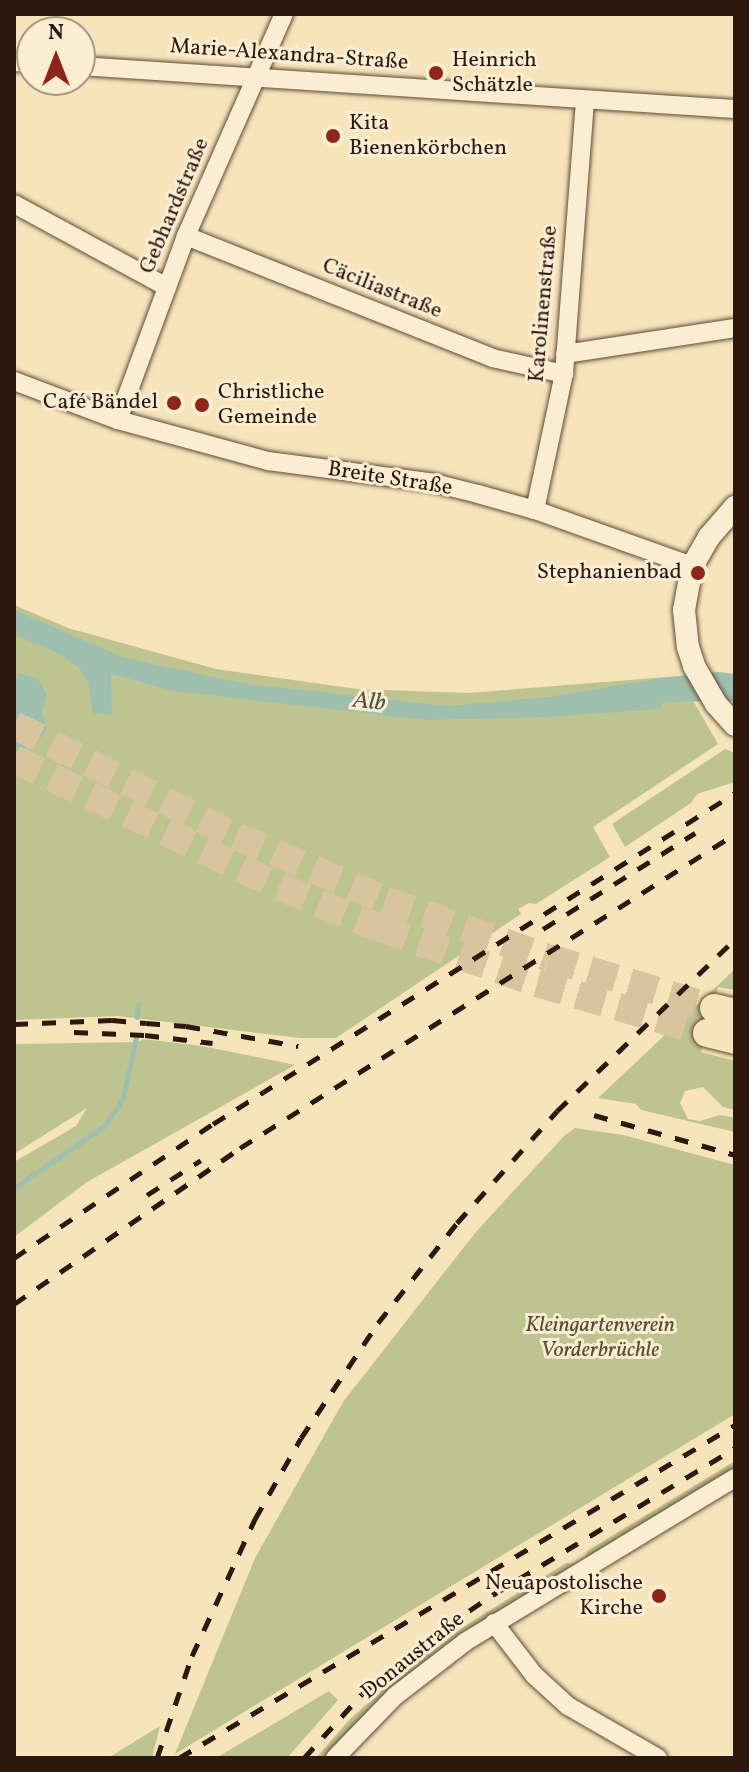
<!DOCTYPE html>
<meta charset="utf-8">
<style>
body{margin:0}
#map{position:relative;width:749px;height:1772px;overflow:hidden;background:#f7e4ba;font-family:Vollkorn,serif}
div>[style]{position:absolute}
[style*='--x']{left:calc(var(--x)*1px);top:calc(var(--y)*1px);width:calc(var(--w)*1px);rotate:calc(var(--a)*1deg)}
.green>*{inset:0;background:#bec48f}
.water>*{inset:0;background:#9ebfad}
.stream>*{height:5px;margin:-2.5px;padding:0 2.5px;transform-origin:2.5px;border-radius:2.5px;background:#9ebfad}
.trunk-tunnel>*{height:28px;margin-top:-14px;transform-origin:0;background:repeating-linear-gradient(90deg,#d8c5a0 0 28px,transparent 0 42px)}
.roads{filter:drop-shadow(0 0 2px #5e4b39) drop-shadow(0 0 2px #5e4b39)}
.minor>*{height:18px;margin:-9px;padding:0 9px;transform-origin:9px;border-radius:9px;background:#faedd2}
.tertiary>*{height:22px;margin:-11px;padding:0 11px;transform-origin:11px;border-radius:11px;background:#faedd2}
.trunk>*{height:28px;margin:-14px;padding:0 14px;transform-origin:14px;border-radius:14px;background:#f7e4ba}
.rail>*{height:5px;margin-top:-2.5px;transform-origin:0;background:repeating-linear-gradient(90deg,#2b180e 0 14px,transparent 0 28px)}
.dots>*{width:22px;height:22px;translate:-50% -50%;box-sizing:border-box;border:4px solid #faedd2;border-radius:50%}
span{translate:-50% -50%;white-space:nowrap;text-align:center;line-height:1.15;-webkit-text-stroke:6px #faedd2;paint-order:stroke}
.street-label{font-size:22px;color:#2b180e}
.poi-label{font-size:22px;color:#2b180e}
.left{translate:0 -50%;text-align:left}
.right{translate:-100% -50%;text-align:right}
.park-label{font-size:22px;color:#574c35;font-style:italic}
.water-label{font-size:24px;color:#535246;font-style:italic}
.frame{position:absolute;inset:0;border:16px solid #2b180e;pointer-events:none}
.north{position:absolute;left:16px;top:16px;width:80px;height:80px;box-sizing:border-box;background:#faedd2;border:2px solid #a79884;border-radius:50%;rotate:0deg;font-size:22px;font-weight:700;line-height:32px;text-align:center;color:#2b180e}
.north::after{content:'';display:block;margin:auto;width:28px;height:36px;background:#8f2418;clip-path:polygon(50% 0,100% 100%,50% 72%,0 100%)}
</style>
<div id="map">
<div class="green">
<i style="clip-path:polygon(14px 605px,68px 628px,216px 669px,357px 689px,469px 693px,679px 676px,718px 744px,593px 827px,610px 857px,536px 904px,529px 903px,518px 909px,521px 914px,336px 1038px,300px 1038px,118px 1016px,14px 1020px)"></i>
<i style="clip-path:polygon(725px 749px,735px 753px,735px 782px,697px 794px,691px 803px,625px 847px,612px 824px)"></i>
<i style="clip-path:polygon(735px 969px,735px 990px,718px 987px,701px 1052px,735px 1061px,735px 1110px,723px 1107px,703px 1087px,685px 1091px,680px 1103px,688px 1119px,700px 1121px,720px 1115px,735px 1118px,735px 1132px,641px 1110px,636px 1104px,598px 1098px)"></i>
<i style="clip-path:polygon(143px 1039px,202px 1046px,295px 1065px,87px 1182px,14px 1237px,14px 1162px,76px 1126px,87px 1108px,14px 1154px,14px 1044px,138px 1042px)"></i>
<i style="clip-path:polygon(575px 1128px,623px 1135px,735px 1165px,735px 1414px,175px 1754px,255px 1558px,343px 1402px,475px 1233px,564px 1136px)"></i>
<i style="clip-path:polygon(735px 1461px,735px 1468px,386px 1695px,326px 1758px,316px 1758px,350px 1719px,412px 1664px,468px 1624px,566px 1563px,574px 1564px,585px 1558px,587px 1551px)"></i>
<i style="clip-path:polygon(329px 1691px,338px 1700px,287px 1758px,216px 1758px)"></i>
<i style="clip-path:polygon(160px 1726px,152px 1758px,108px 1758px)"></i>
</div>
<div class="water">
<i style="clip-path:polygon(14px 610px,125px 658px,247px 684px,448px 706px,548px 697px,662px 678px,718px 672px,735px 674px,735px 701px,663px 702px,660px 709px,547px 717px,426px 720px,173px 691px,111px 674px,112px 715px,93px 713px,88px 682px,79px 668px,59px 654px,14px 634px)"></i>
<i style="clip-path:polygon(19px 673px,37px 678px,47px 695px,42px 711px,47px 730px,38px 741px,23px 749px,14px 746px,14px 685px)"></i>
</div>
<div class="stream">
<i style="--x:137;--y:1017;--w:13;--a:-86"></i>
<i style="--x:14;--y:1188;--w:109;--a:-34.6"></i>
<i style="--x:104;--y:1126;--w:34;--a:-56"></i>
<i style="--x:123;--y:1098;--w:61;--a:-77.8"></i>
</div>
<div class="trunk-tunnel">
<i style="--x:14;--y:725;--w:248;--a:26.6"></i>
<i style="--x:236;--y:836;--w:162;--a:23.2"></i>
<i style="--x:385;--y:900;--w:174;--a:19.5"></i>
<i style="--x:549;--y:958;--w:172;--a:16.9"></i>
<i style="--x:14;--y:759;--w:295;--a:25.7"></i>
<i style="--x:280;--y:887;--w:108;--a:22.3"></i>
<i style="--x:380;--y:928;--w:166;--a:19.3"></i>
<i style="--x:537;--y:983;--w:177;--a:16.4"></i>
</div>
<div class="roads">
<div class="minor">
<i style="--x:14;--y:62;--w:18;--a:3"></i>
<i style="--x:80;--y:66;--w:656;--a:3.76"></i>
<i style="--x:14;--y:204;--w:174;--a:28.5"></i>
<i style="--x:186;--y:236;--w:329;--a:21.7"></i>
<i style="--x:492;--y:358;--w:74;--a:12.5"></i>
<i style="--x:565;--y:354;--w:172;--a:-8.7"></i>
<i style="--x:14;--y:381;--w:111;--a:20.6"></i>
<i style="--x:118;--y:420;--w:156;--a:15.3"></i>
<i style="--x:268;--y:461;--w:167;--a:7.5"></i>
<i style="--x:434;--y:483;--w:45;--a:14"></i>
<i style="--x:478;--y:494;--w:59;--a:15.7"></i>
<i style="--x:535;--y:510;--w:167;--a:19.6"></i>
<i style="--x:118;--y:420;--w:196;--a:-69.7"></i>
<i style="--x:186;--y:236;--w:243;--a:-66.2"></i>
<i style="--x:535;--y:510;--w:139;--a:-78"></i>
<i style="--x:564;--y:374;--w:275;--a:-85.6"></i>
<i style="--x:494;--y:1623;--w:66;--a:52.4"></i>
<i style="--x:534;--y:1675;--w:46;--a:42.4"></i>
<i style="--x:568;--y:1706;--w:104;--a:30"></i>
<i style="--x:335;--y:1758;--w:86;--a:-45.9"></i>
<i style="--x:395;--y:1696;--w:88;--a:-37.6"></i>
<i style="--x:465;--y:1642;--w:316;--a:-31.3"></i>
</div>
<div class="tertiary">
<i style="--x:735;--y:507;--w:40;--a:131"></i>
<i style="--x:709;--y:537;--w:34;--a:120"></i>
<i style="--x:692;--y:566;--w:45;--a:100.3"></i>
<i style="--x:684;--y:610;--w:37;--a:84"></i>
<i style="--x:688;--y:647;--w:20;--a:72"></i>
<i style="--x:694;--y:666;--w:44;--a:59.9"></i>
<i style="--x:716;--y:704;--w:28;--a:48"></i>
</div>
<div class="trunk">
<i style="--x:714;--y:1008;--w:22;--a:13"></i>
<i style="--x:707;--y:1033;--w:29;--a:14"></i>
</div>
</div>
<div class="rail">
<i style="--x:543;--y:929;--w:180;--a:-32.3"></i>
<i style="--x:14;--y:1024;--w:98;--a:-2.3"></i>
<i style="--x:112;--y:1020;--w:34;--a:5"></i>
<i style="--x:146;--y:1023;--w:40;--a:4.3"></i>
<i style="--x:186;--y:1026;--w:114;--a:10.1"></i>
<i style="--x:74;--y:1032;--w:71;--a:2.4"></i>
<i style="--x:145;--y:1035;--w:68;--a:6.7"></i>
<i style="--x:594;--y:1115;--w:147;--a:15.8"></i>
<i style="--x:147;--y:1195;--w:64;--a:-32.9"></i>
<i style="--x:14;--y:1258;--w:240;--a:-34"></i>
<i style="--x:213;--y:1124;--w:618;--a:-32.38"></i>
<i style="--x:14;--y:1304;--w:275;--a:-34.6"></i>
<i style="--x:240;--y:1148;--w:586;--a:-32.39"></i>
<i style="--x:157;--y:1758;--w:108;--a:-71.1"></i>
<i style="--x:192;--y:1656;--w:151;--a:-65.3"></i>
<i style="--x:255;--y:1519;--w:93;--a:-60.4"></i>
<i style="--x:301;--y:1438;--w:138;--a:-56.2"></i>
<i style="--x:378;--y:1323;--w:127;--a:-51.7"></i>
<i style="--x:457;--y:1223;--w:150;--a:-48.2"></i>
<i style="--x:557;--y:1111;--w:248;--a:-44"></i>
<i style="--x:179;--y:1758;--w:648;--a:-30.92"></i>
<i style="--x:304;--y:1758;--w:86;--a:-47.8"></i>
<i style="--x:362;--y:1694;--w:80;--a:-40.4"></i>
<i style="--x:423;--y:1642;--w:86;--a:-34.1"></i>
<i style="--x:494;--y:1594;--w:282;--a:-31.2"></i>
</div>
<div class="dots">
<i style="left:436px;top:73px;background:#8f2418"></i>
<i style="left:333px;top:136px;background:#8f2418"></i>
<i style="left:174px;top:403px;background:#8f2418"></i>
<i style="left:202px;top:405px;background:#8f2418"></i>
<i style="left:698px;top:573px;background:#8f2418"></i>
<i style="left:659px;top:1596px;background:#8f2418"></i>
</div>
<div class="street-label">
<span style="left:289px;top:55px;rotate:4deg">Marie-Alexandra-Straße</span>
<span style="left:175px;top:206px;rotate:-67deg">Gebhardstraße</span>
<span style="left:382px;top:289px;rotate:22deg">Cäciliastraße</span>
<span style="left:544px;top:304px;rotate:-85deg">Karolinenstraße</span>
<span style="left:390px;top:479px;rotate:9deg">Breite Straße</span>
<span style="left:413px;top:1656px;rotate:-39deg">Donaustraße</span>
</div>
<div class="poi-label">
<span class="left" style="left:452px;top:73px">Heinrich<br>Schätzle</span>
<span class="left" style="left:349px;top:136px">Kita<br>Bienenkörbchen</span>
<span class="left" style="left:218px;top:405px">Christliche<br>Gemeinde</span>
<span class="right" style="left:158px;top:403px">Café Bändel</span>
<span class="right" style="left:682px;top:573px">Stephanienbad</span>
<span class="right" style="left:643px;top:1596px">Neuapostolische<br>Kirche</span>
</div>
<div class="park-label">
<span style="left:600px;top:1338px">Kleingartenverein<br>Vorderbrüchle</span>
</div>
<div class="water-label">
<span style="left:369px;top:703px;rotate:6deg">Alb</span>
</div>
<div class="frame"></div>
<div class="north">N</div>
</div>
